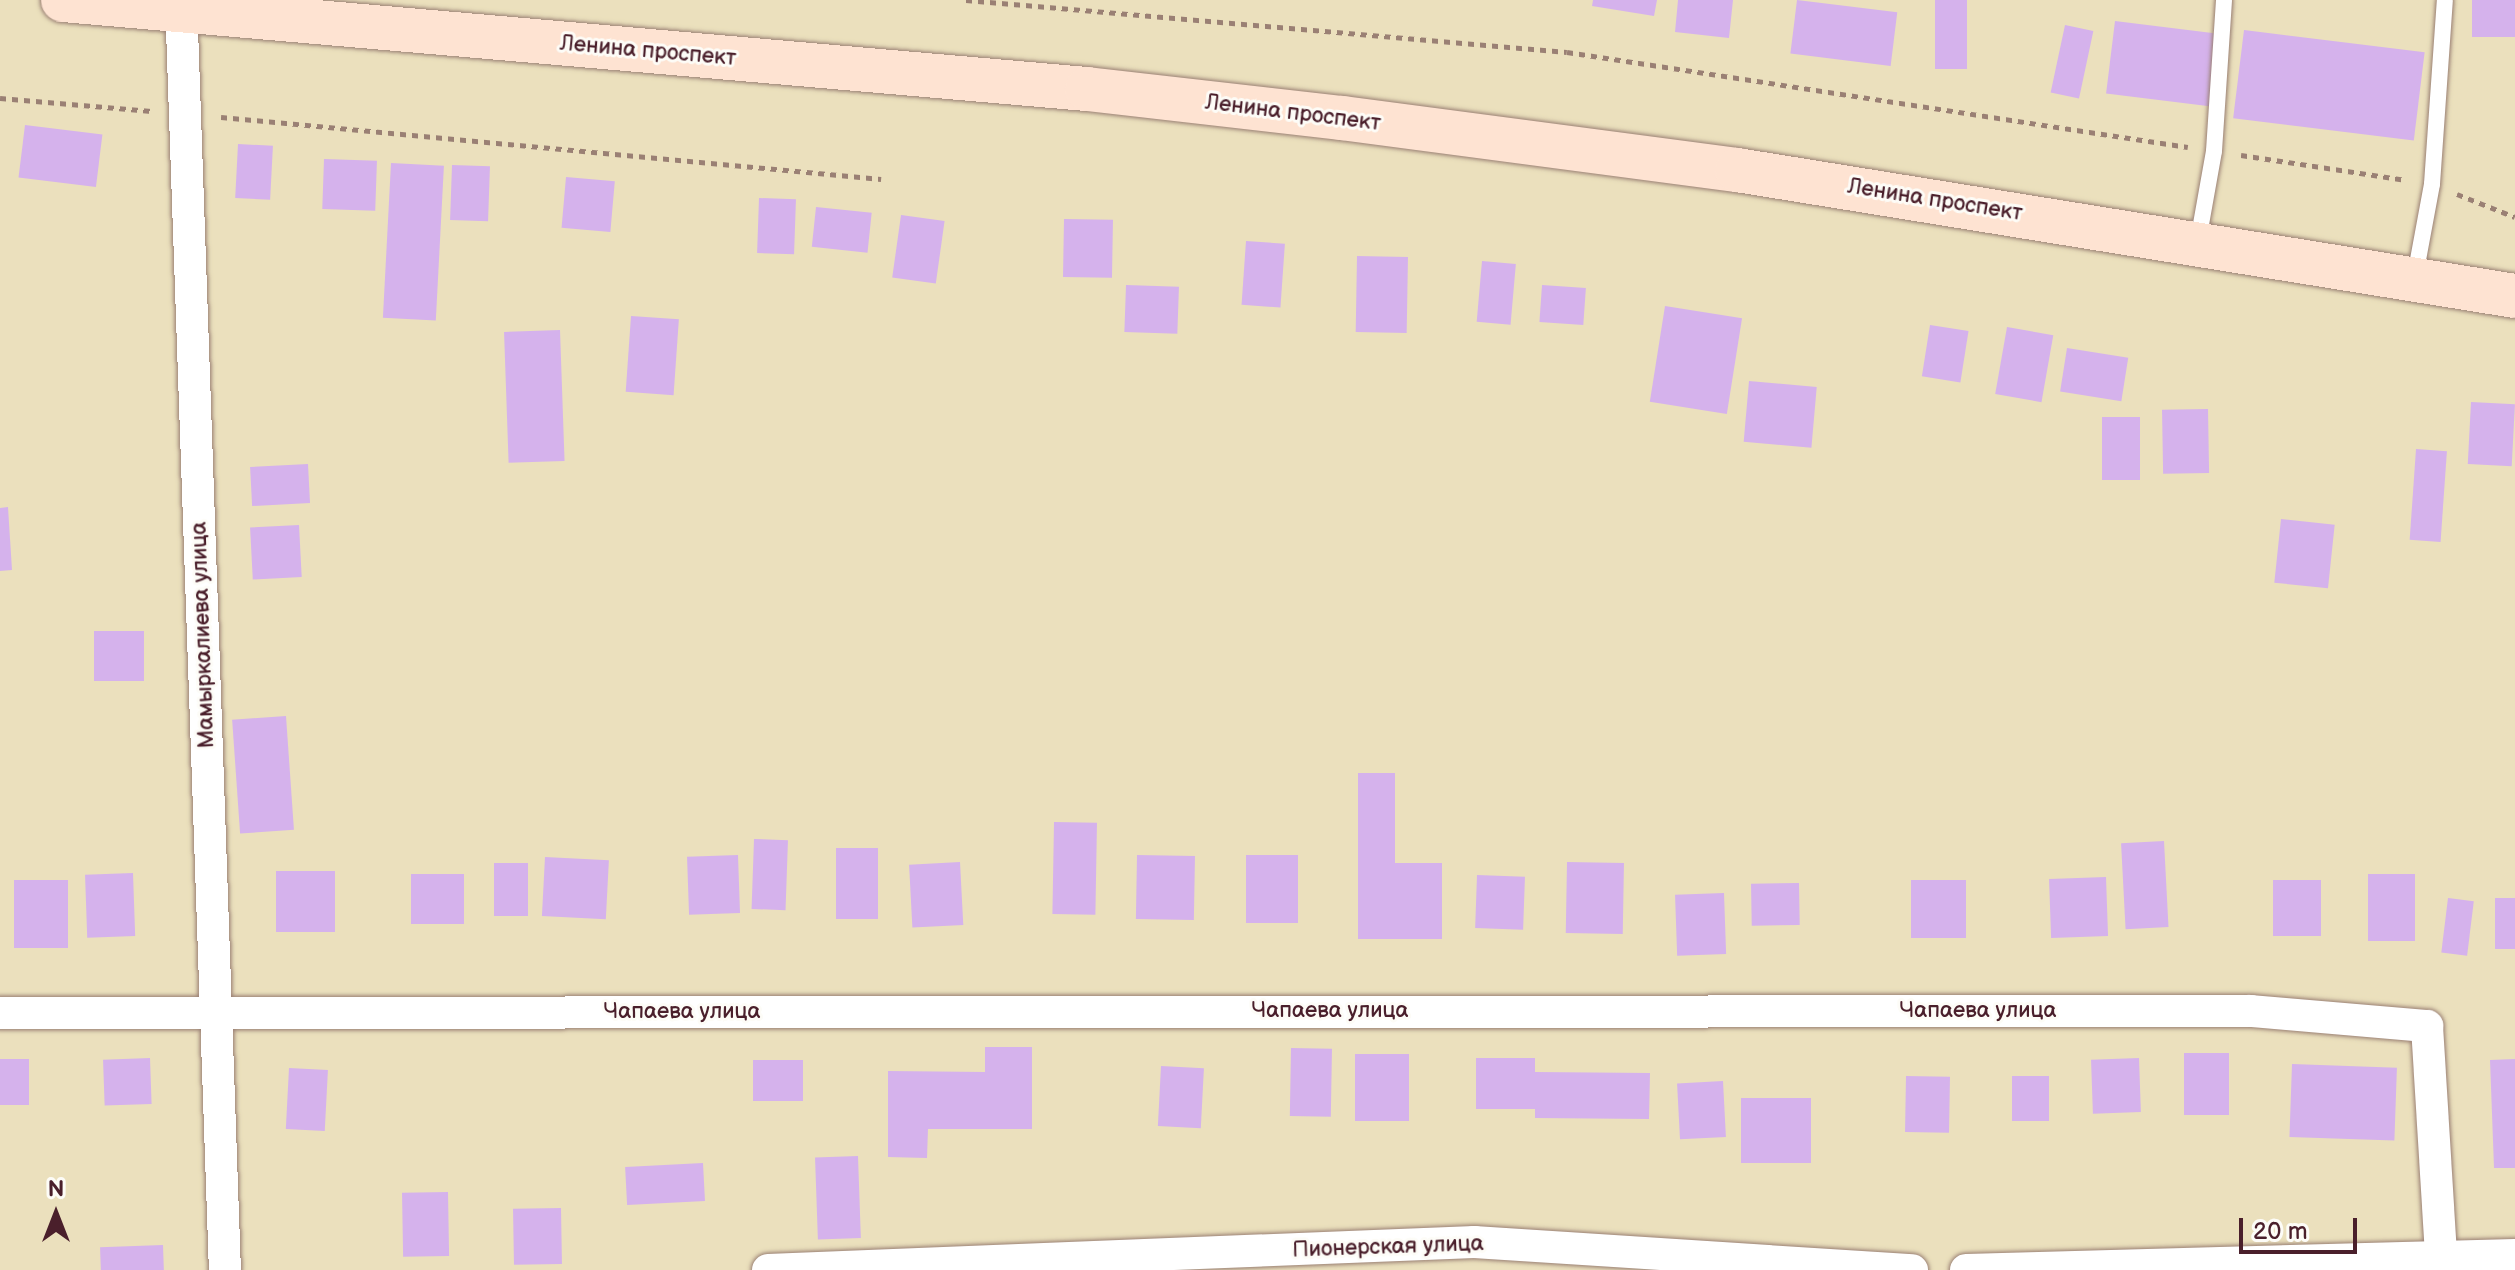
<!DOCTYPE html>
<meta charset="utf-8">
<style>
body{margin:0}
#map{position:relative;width:2515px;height:1270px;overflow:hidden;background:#ebe0bd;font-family:"Balsamiq Sans",sans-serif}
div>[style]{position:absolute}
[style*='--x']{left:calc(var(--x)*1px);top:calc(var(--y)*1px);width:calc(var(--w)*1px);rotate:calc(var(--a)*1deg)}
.building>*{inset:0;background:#d5b2ec;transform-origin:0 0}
.path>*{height:5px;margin-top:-2.5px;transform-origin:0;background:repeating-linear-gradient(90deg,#9a8074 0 6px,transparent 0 12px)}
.roads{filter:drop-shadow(0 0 2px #9a8074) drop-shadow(0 0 2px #9a8074)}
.lane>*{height:16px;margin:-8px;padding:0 8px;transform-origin:8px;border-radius:8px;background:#fff}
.street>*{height:32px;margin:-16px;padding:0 16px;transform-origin:16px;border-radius:16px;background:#fff}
.secondary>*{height:44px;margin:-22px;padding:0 22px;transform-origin:22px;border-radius:22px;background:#fee3d2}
span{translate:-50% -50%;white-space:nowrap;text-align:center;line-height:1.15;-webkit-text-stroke:6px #fdfcf7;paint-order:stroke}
.street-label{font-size:22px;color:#4a1f2b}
.north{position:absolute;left:16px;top:1174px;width:80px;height:80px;-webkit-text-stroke:6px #fdfcf7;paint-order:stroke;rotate:0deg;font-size:22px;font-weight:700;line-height:32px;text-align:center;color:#4a1f2b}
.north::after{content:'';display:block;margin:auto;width:28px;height:36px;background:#4a1f2b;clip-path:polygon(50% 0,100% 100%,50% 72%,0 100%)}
.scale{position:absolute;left:2239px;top:1218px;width:118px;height:36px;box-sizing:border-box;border:4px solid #4a1f2b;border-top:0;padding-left:10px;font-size:24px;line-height:28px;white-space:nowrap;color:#4a1f2b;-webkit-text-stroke:6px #fdfcf7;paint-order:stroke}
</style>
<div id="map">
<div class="building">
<i style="clip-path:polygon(1593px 0,1657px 0,1654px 16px,1592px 6px)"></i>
<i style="clip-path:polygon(1678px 0,1733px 0,1729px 38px,1675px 32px)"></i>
<i style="left:1797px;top:0;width:101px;height:54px;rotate:7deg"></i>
<i style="left:1935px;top:0;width:32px;height:69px"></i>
<i style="left:2472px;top:0;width:43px;height:37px"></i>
<i style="left:2115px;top:21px;width:104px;height:73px;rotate:7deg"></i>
<i style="left:2065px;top:25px;width:29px;height:69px;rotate:12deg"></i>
<i style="left:2244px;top:30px;width:182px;height:89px;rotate:7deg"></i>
<i style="left:25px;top:125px;width:78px;height:53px;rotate:7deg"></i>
<i style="left:238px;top:144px;width:35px;height:54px;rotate:3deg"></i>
<i style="left:324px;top:159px;width:53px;height:50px;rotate:2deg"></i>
<i style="left:391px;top:163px;width:53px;height:155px;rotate:3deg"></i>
<i style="left:452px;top:165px;width:38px;height:55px;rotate:2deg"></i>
<i style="left:566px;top:177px;width:49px;height:51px;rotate:5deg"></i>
<i style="left:759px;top:198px;width:37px;height:55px;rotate:2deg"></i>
<i style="left:816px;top:207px;width:56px;height:40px;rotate:6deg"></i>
<i style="left:901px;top:215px;width:44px;height:63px;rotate:8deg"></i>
<i style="left:1064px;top:219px;width:49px;height:58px;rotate:1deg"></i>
<i style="left:1246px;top:241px;width:39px;height:64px;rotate:4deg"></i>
<i style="left:1357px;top:256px;width:51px;height:76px;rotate:1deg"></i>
<i style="left:1482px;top:261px;width:34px;height:61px;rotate:5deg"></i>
<i style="left:1126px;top:285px;width:53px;height:47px;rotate:2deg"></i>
<i style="left:1542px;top:285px;width:44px;height:37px;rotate:4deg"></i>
<i style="left:1665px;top:306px;width:78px;height:97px;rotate:9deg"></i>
<i style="left:631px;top:316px;width:48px;height:76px;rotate:4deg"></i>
<i style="left:1930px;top:325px;width:39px;height:52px;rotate:9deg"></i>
<i style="left:2007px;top:327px;width:47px;height:68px;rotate:10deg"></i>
<i style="left:560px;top:330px;width:131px;height:56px;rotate:88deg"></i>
<i style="left:2067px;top:348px;width:62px;height:44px;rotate:9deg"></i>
<i style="left:1749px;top:381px;width:68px;height:61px;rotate:5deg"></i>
<i style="left:2471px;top:402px;width:44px;height:62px;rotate:3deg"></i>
<i style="left:2208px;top:409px;width:64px;height:46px;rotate:89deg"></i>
<i style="left:2102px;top:417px;width:38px;height:63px"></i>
<i style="left:2416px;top:449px;width:31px;height:91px;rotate:4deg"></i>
<i style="left:308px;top:464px;width:39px;height:58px;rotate:87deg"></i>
<i style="clip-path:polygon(8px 507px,12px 570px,0 571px,0 508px)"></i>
<i style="left:2281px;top:519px;width:54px;height:64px;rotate:6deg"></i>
<i style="left:299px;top:525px;width:52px;height:49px;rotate:87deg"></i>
<i style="left:94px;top:631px;width:50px;height:50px"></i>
<i style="left:286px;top:716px;width:114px;height:54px;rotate:86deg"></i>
<i style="clip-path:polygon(1358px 773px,1395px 773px,1395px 863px,1442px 863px,1442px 939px,1358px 939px)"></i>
<i style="left:1054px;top:822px;width:43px;height:92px;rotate:1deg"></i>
<i style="left:754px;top:839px;width:34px;height:70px;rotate:2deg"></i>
<i style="left:2164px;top:841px;width:86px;height:43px;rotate:87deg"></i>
<i style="left:836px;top:848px;width:42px;height:71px"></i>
<i style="left:738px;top:855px;width:58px;height:51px;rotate:88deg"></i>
<i style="left:1137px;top:855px;width:58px;height:64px;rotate:1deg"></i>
<i style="left:1246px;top:855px;width:52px;height:68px"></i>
<i style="left:545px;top:857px;width:64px;height:59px;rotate:3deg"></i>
<i style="left:960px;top:862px;width:63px;height:51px;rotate:87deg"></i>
<i style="left:1567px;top:862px;width:57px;height:71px;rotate:1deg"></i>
<i style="left:494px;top:863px;width:34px;height:53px"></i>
<i style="left:276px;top:871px;width:59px;height:61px"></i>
<i style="left:133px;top:873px;width:63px;height:48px;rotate:88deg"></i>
<i style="left:411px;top:874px;width:53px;height:50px"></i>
<i style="left:2368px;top:874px;width:47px;height:67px"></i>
<i style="left:1477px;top:875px;width:48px;height:53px;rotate:2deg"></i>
<i style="left:2106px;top:877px;width:59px;height:57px;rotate:88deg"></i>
<i style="left:14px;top:880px;width:54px;height:68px"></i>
<i style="left:1911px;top:880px;width:55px;height:58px"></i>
<i style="left:2273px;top:880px;width:48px;height:56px"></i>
<i style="left:1799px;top:883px;width:42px;height:48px;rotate:89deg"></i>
<i style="left:1724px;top:893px;width:61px;height:49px;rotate:88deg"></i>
<i style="left:2448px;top:898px;width:26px;height:55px;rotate:7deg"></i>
<i style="left:2495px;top:898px;width:20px;height:51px"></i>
<i style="clip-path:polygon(985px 1047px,1032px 1047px,1032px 1129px,928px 1129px,927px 1158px,888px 1157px,888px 1071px,985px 1072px)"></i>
<i style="left:1291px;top:1048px;width:41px;height:68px;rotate:1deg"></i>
<i style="left:2184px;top:1053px;width:45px;height:62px"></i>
<i style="left:1355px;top:1054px;width:54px;height:67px"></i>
<i style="left:150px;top:1058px;width:46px;height:47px;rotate:88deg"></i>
<i style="clip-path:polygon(1476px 1058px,1535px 1058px,1535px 1072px,1650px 1073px,1649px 1119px,1535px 1118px,1535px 1109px,1476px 1109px)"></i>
<i style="left:2139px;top:1058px;width:54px;height:48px;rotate:88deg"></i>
<i style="left:0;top:1059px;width:29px;height:46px"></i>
<i style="clip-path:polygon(2515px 1059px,2515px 1168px,2494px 1168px,2490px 1060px)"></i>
<i style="left:753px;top:1060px;width:50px;height:41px"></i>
<i style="left:2292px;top:1064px;width:105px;height:73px;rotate:2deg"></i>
<i style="left:1161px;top:1066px;width:43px;height:60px;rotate:3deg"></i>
<i style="left:289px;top:1068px;width:39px;height:61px;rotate:3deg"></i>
<i style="left:1906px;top:1076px;width:44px;height:56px;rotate:1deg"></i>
<i style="left:2012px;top:1076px;width:37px;height:45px"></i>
<i style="left:1723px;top:1081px;width:56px;height:46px;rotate:87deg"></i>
<i style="left:1741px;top:1098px;width:70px;height:65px"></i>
<i style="left:858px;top:1156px;width:82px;height:43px;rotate:88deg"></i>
<i style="left:703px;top:1163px;width:38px;height:78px;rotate:87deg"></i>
<i style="left:448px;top:1192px;width:64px;height:46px;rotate:89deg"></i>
<i style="left:561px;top:1208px;width:56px;height:48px;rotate:89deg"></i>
<i style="left:163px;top:1245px;width:25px;height:63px;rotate:88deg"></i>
</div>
<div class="path">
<i style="--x:966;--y:0;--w:603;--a:4.95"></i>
<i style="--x:1567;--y:52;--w:628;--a:8.7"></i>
<i style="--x:0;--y:98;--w:152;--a:4.9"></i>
<i style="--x:221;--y:117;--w:663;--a:5.37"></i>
<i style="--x:2241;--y:155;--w:167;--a:8.6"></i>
<i style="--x:2457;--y:194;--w:62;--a:21.6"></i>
</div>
<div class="roads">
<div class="lane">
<i style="--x:2198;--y:241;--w:91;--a:-79.9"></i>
<i style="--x:2214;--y:151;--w:151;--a:-86.2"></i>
<i style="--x:2415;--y:276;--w:94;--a:-79.5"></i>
<i style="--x:2432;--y:184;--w:184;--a:-86"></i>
</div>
<div class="street">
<i style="--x:181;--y:0;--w:1271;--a:88.02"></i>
<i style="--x:0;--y:1013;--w:2251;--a:-0.05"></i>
<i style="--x:2251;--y:1011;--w:177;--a:4.9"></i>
<i style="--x:2427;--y:1026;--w:231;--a:86.5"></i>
<i style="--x:768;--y:1270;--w:707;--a:-2.27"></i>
<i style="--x:1474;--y:1242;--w:439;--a:3.7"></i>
<i style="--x:1966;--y:1270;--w:549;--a:-1.57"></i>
</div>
<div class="secondary">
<i style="--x:63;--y:0;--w:1028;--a:4.97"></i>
<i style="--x:1087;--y:89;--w:257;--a:6.5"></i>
<i style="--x:1342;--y:118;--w:398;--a:7.5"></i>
<i style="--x:1737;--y:170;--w:788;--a:9.2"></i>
</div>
</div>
<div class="street-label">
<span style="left:648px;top:51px;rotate:5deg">Ленина проспект</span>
<span style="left:1293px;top:113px;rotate:7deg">Ленина проспект</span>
<span style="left:1935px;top:200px;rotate:9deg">Ленина проспект</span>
<span style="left:203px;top:635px;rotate:-92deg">Мамыркалиева улица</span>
<span style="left:1330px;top:1011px">Чапаева улица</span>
<span style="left:1978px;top:1011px">Чапаева улица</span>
<span style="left:682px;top:1012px">Чапаева улица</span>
<span style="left:1388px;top:1247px;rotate:-2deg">Пионерская улица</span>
</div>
<div class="north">N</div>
<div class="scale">20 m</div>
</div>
